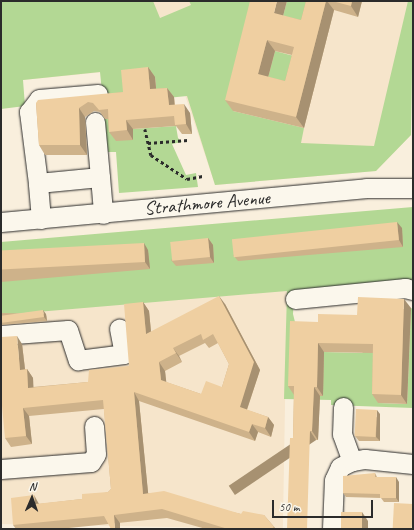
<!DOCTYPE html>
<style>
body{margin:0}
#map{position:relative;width:414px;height:530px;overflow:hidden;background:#f9efdd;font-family:Caveat,sans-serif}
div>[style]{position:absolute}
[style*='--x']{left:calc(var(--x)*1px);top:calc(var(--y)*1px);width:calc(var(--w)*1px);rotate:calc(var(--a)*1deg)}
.built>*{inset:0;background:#f6e5cb;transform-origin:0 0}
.green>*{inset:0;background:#b3d894;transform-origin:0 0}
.path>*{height:2.5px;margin-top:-1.25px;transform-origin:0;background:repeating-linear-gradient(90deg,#2b2b2b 0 3px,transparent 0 6px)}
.roads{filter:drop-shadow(0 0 1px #2b2b2b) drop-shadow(0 0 1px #2b2b2b)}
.minor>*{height:19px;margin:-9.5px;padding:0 9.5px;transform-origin:9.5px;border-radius:9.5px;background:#fbf7ec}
.wall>*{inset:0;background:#ceb28a}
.shaded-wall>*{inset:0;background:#a79171;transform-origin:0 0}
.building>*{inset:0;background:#efcfa1;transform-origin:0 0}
span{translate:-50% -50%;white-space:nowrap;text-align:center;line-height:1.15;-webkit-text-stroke:3.5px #fbf7ec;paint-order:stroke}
.street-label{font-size:19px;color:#2b2b2b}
.frame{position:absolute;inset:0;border:2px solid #2b2b2b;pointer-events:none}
.north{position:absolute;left:12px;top:478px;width:40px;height:40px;-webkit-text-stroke:3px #fbf7ec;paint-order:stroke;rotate:2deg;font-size:11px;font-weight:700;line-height:16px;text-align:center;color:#2b2b2b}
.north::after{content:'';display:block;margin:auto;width:14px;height:18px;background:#2b2b2b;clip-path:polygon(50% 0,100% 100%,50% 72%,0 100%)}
.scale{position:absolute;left:272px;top:500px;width:101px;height:18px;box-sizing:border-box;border:2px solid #2b2b2b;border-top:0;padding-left:5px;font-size:12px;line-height:14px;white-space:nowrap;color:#2b2b2b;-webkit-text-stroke:3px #fbf7ec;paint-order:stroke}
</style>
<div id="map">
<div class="built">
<i style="clip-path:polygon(1px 1px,413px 1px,411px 135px,376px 171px,215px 185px,175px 65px,23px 80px)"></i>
<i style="left:287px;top:291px;width:238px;height:287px;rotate:91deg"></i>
</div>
<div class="green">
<i style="clip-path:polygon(1px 1px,153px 1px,160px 18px,191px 5px,189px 1px,261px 1px,233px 111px,304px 128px,301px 143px,374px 146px,408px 1px,413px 1px,411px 135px,376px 171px,215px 185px,187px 96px,157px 99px,155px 77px,133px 129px,176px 126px,178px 138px,182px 142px,172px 144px,186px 175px,196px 173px,198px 187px,119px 193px,116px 152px,108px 152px,100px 72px,23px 80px,25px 106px,1px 109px)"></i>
<i style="clip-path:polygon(287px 1px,317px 1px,309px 32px,281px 24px)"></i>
<i style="left:275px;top:51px;width:28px;height:35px;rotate:15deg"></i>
<i style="clip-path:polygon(413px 207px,413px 285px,294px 295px,293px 314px,297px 330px,324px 352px,362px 353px,380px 337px,378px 403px,407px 404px,411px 308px,413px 309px,413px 408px,331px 405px,331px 400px,284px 399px,287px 291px,1px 315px,1px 242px)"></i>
</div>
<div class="path">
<i style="--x:145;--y:129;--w:27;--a:77"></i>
<i style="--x:151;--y:155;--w:43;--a:33.7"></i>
<i style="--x:187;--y:179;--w:16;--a:-11"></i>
<i style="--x:148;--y:143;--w:40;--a:-4.3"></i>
</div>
<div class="roads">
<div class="minor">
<i style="--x:95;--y:122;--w:55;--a:84.8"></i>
<i style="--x:38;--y:183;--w:72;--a:-97.2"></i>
<i style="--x:29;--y:112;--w:16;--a:-52"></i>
<i style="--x:39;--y:99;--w:59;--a:-4.8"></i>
<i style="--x:41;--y:219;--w:36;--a:-95"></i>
<i style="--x:38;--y:183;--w:62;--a:-5.5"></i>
<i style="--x:100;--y:177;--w:37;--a:85"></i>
<i style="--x:1;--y:222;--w:367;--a:-5.3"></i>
<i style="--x:366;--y:188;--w:47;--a:0"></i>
<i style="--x:295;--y:299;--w:111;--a:-5.7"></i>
<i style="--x:405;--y:288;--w:8;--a:14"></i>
<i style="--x:1;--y:335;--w:67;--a:-4.3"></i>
<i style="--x:68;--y:330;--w:32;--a:72"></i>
<i style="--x:78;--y:360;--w:46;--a:-7.4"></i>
<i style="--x:124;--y:354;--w:26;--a:-101"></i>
<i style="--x:343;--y:407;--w:27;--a:92"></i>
<i style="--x:342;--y:434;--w:29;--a:70"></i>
<i style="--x:1;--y:469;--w:90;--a:-4.4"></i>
<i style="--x:91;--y:462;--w:9;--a:-58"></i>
<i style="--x:96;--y:454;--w:28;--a:-94"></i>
<i style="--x:332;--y:529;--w:49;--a:-87.7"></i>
<i style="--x:334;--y:480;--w:14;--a:-65"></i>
<i style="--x:340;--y:467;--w:13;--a:-27"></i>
<i style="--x:352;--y:461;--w:13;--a:-9"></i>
<i style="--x:365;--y:459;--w:48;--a:5.9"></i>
</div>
</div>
<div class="wall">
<i style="clip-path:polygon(evenodd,306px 1px,362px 1px,358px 17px,334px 10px,304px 128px,233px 111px,225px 100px,284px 16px,301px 20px,306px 1px,275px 51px,292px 55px,285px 81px,268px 77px,275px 51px)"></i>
<i style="clip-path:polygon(148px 67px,155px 77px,156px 89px,167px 88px,174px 97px,175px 105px,190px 113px,192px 134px,182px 134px,176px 126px,133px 129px,133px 140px,116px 141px,109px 132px,108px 119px,105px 119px,100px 112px,94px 111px,85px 117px,87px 155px,45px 155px,39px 145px,36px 103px,123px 92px)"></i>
<i style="clip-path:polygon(402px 228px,403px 247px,238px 261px,233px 255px)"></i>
<i style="clip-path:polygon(208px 238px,213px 245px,214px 263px,176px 266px,171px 260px)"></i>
<i style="clip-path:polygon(148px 250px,150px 269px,1px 282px,1px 256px)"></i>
<i style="clip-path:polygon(evenodd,143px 302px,149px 311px,151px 332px,225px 304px,260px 370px,247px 410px,268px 417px,274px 425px,271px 437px,258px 432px,255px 441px,139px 401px,148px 493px,241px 514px,264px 515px,276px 529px,206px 529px,167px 518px,59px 529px,16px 529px,13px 525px,39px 504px,82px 499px,108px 492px,111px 489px,104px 409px,29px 416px,32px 444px,11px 447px,5px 438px,22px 344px,25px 369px,27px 369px,33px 378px,33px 387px,88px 382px,129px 366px,143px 302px,205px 343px,209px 348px,218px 343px,229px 364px,222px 387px,201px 394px,166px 382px,165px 371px,182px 362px,179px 356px,205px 343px)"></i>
<i style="clip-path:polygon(411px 308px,407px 404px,378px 403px,372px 394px,373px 353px,324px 352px,323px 396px,320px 396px,318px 440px,293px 438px,294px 395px,288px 386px,318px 322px,357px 315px)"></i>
<i style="clip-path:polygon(1px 313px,46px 314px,47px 321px,1px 325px)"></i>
<i style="clip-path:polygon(380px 414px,380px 441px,359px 441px,355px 436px)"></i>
<i style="clip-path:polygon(375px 473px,377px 477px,399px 482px,399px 502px,384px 502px,381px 498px,346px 497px,343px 493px)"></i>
</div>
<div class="shaded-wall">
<i style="clip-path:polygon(277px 1px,287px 1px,281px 24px,274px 13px)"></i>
<i style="clip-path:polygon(326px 1px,327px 1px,334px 10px,304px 128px,296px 117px)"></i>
<i style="clip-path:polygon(352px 1px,362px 1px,358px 17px,351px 6px)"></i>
<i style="clip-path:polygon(267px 40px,275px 51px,266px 85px,258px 74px)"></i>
<i style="clip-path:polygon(148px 67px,155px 77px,157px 99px,150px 89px)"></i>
<i style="clip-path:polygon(167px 88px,174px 97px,175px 115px,169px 105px)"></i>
<i style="clip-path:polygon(184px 104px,190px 113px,192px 134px,186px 124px)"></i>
<i style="clip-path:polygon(79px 108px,85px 117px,87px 155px,80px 145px)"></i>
<i style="clip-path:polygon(126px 120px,133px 129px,133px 140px,127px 130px)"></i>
<i style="clip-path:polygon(397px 222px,402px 228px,403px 247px,399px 240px)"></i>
<i style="clip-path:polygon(208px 238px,213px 245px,214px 263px,210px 257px)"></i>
<i style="clip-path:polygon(144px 243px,148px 250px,150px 269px,145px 262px)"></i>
<i style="clip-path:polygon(219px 296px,225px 304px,260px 370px,245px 415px,240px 407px)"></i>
<i style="clip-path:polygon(404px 299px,411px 308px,407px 404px,401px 395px)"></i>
<i style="clip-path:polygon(143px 302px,149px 311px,152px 342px,146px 334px)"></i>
<i style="clip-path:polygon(43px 310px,46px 314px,47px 321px,44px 317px)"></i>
<i style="clip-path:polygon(17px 336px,22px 344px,26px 378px,20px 370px)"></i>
<i style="clip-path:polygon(318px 343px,324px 352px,323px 396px,317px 387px)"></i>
<i style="clip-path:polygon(173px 348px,179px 356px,182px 362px,176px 353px)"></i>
<i style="clip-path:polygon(159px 362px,165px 371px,167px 388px,161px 380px)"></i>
<i style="clip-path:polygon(27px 369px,33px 378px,34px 396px,28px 388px)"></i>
<i style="clip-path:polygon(314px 387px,320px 396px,318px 440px,312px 431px)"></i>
<i style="clip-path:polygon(134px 392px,139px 401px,149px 502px,143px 494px)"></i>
<i style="clip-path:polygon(23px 408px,29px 416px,32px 444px,26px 436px)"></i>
<i style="clip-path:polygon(377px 410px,380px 414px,380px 441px,376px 437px)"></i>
<i style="clip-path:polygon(268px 417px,274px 425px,271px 437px,265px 428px)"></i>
<i style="clip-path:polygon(252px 424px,258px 432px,255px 441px,249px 432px)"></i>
<i style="left:310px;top:431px;width:11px;height:98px;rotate:56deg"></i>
<i style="clip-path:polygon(396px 477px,399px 482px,399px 502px,396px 498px)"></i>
<i style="clip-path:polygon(34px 495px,39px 504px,35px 504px)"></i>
<i style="clip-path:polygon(362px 512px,368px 521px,368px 529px,362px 529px)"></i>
<i style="clip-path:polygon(114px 515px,120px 523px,120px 529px,115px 529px)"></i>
</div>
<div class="building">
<i style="clip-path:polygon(evenodd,250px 1px,277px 1px,274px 13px,301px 20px,306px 1px,326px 1px,296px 117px,225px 100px,250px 1px,267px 40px,294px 47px,285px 81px,258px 74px,267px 40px)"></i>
<i style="clip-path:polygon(332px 1px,352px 1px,351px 6px)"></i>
<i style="clip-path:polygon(148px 67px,150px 89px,167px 88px,169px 105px,184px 104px,186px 124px,175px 125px,174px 116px,126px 120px,127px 130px,109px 132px,108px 109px,99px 110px,93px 103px,88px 102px,79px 108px,80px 145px,39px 145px,36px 103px,38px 100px,123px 92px,121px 70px)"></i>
<i style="left:397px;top:222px;width:18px;height:166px;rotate:84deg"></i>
<i style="left:208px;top:238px;width:19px;height:38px;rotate:84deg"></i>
<i style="left:144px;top:243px;width:19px;height:144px;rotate:87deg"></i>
<i style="clip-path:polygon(evenodd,219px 296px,254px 362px,240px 407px,268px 417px,265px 428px,252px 424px,249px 432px,134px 392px,143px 494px,164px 491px,241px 514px,243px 511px,264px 515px,274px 527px,271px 529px,228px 529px,162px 509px,114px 515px,115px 529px,111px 529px,104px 516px,13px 525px,11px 498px,34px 495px,35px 504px,82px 499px,82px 494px,108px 492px,111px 489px,103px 400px,23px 408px,26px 436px,5px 438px,1px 395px,1px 337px,17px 336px,20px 370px,27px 369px,28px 388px,88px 382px,89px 370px,129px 366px,124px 304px,143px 302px,146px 334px,219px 296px,201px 334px,203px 340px,213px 334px,229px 364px,222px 387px,206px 381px,201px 394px,161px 380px,159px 362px,176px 353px,173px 348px,201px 334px)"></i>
<i style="clip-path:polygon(358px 297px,404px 299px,401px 395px,372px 394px,373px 344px,318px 343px,317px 387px,314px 387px,312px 431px,310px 431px,307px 529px,287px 529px,290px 438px,293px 438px,294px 386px,288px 386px,290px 321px,318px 322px,318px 314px,357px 315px)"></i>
<i style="left:43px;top:310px;width:7px;height:42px;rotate:82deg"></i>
<i style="left:356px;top:409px;width:21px;height:27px;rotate:3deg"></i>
<i style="clip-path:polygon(375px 473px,375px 477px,396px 477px,396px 498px,380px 498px,380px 494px,343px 493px,343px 476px)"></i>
<i style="left:394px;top:503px;width:19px;height:26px;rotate:3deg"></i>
<i style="left:341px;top:512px;width:21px;height:17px"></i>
</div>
<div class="street-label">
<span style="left:207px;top:204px;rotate:-5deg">Strathmore Avenue</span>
</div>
<div class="frame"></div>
<div class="north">N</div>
<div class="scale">50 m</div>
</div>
